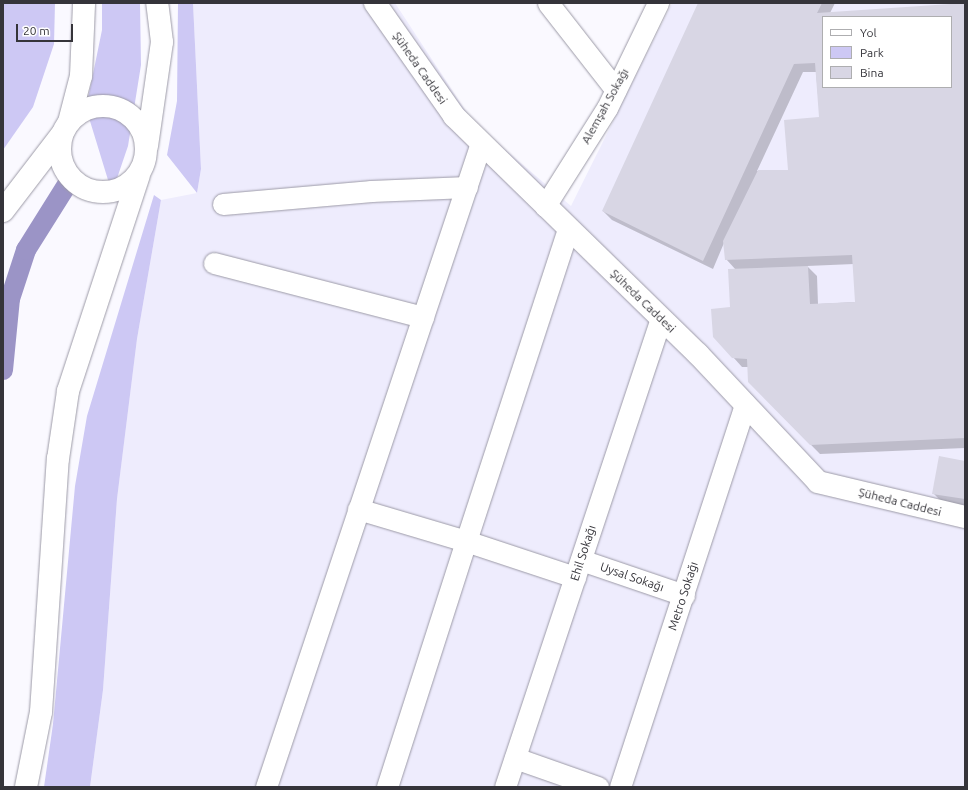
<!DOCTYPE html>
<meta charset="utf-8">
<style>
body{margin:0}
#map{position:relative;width:968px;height:790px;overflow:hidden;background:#faf9ff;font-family:Ubuntu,sans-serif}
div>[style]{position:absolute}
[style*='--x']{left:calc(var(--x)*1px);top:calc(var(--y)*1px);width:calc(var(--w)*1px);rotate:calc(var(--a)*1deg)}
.built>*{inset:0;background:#eeecfd}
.green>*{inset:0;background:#cdc8f4}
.shadow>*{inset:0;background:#0003}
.canal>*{height:20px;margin:-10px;padding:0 10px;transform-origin:10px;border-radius:10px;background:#9b94c6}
.building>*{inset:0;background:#d8d6e4}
.roads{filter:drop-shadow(0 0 1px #9c9aa7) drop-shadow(0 0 1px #9c9aa7)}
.minor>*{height:21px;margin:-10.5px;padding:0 10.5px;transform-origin:10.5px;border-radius:10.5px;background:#fff}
.tertiary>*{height:22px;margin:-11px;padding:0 11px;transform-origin:11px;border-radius:11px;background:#fff}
.tertiary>.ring{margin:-11px;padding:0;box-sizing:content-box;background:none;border:22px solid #fff;border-radius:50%}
span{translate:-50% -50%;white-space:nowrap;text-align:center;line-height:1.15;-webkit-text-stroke:3px #fff;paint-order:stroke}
.street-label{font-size:12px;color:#35343a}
.frame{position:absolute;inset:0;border:4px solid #35343a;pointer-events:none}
.legend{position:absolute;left:822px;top:16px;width:130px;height:72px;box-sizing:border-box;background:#fff;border:1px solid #aeaeb0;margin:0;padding:5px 7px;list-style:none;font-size:12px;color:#35343a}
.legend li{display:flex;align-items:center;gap:8px;height:20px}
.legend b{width:20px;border:1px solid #aeaeb0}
.scale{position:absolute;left:16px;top:24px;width:57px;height:18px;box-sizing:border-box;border:2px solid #35343a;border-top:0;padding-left:5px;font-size:12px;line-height:14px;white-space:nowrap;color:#35343a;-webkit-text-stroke:3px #fff;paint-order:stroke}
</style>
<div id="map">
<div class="built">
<i style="clip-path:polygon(evenodd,193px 3px,395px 3px,473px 122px,571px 206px,672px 3px,965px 3px,965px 787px,90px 787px,103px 690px,117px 499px,137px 339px,161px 200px,197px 193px,201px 169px,193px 3px,823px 17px,951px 17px,951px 87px,823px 87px,823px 17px)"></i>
</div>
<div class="green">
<i style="clip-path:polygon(3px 3px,55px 3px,54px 44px,33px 107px,3px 150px)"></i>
<i style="clip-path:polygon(102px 3px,140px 3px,141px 65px,128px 146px,112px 193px,86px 108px,102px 30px)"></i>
<i style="clip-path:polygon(178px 3px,193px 3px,201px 169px,197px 193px,167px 155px,177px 101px)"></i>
<i style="clip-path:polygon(154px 195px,161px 200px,137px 339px,117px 499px,103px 690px,90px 787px,44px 787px,53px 724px,75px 486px,87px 416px)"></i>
</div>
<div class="shadow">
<i style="clip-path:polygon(evenodd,699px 3px,835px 3px,830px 13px,965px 4px,965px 448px,820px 454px,749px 382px,748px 367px,742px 367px,733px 357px,731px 307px,736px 270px,726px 259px,724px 243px,713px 269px,612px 220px,603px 211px,699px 3px,823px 17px,951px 17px,951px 87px,823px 87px,823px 17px,699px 3px,803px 72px,816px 72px,820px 118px,789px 171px,757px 171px,803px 72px,699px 3px,854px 264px,856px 302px,818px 304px,817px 276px,807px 266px,854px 264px)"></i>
<i style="clip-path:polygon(965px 462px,965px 506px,943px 503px,934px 494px)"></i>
</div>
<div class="canal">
<i style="--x:3;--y:370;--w:71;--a:-84.4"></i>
<i style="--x:10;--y:299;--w:52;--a:-71.9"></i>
<i style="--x:26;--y:250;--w:79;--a:-57.9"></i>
</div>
<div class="building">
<i style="clip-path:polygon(evenodd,698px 3px,822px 3px,817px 13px,965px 3px,965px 438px,810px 445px,748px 382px,747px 359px,732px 358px,713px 337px,711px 309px,730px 307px,728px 269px,808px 266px,810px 304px,855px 302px,852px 255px,725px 260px,723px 241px,758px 170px,788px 170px,784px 120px,819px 117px,815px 63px,794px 64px,703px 261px,602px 211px,698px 3px,823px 17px,951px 17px,951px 87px,823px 87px,823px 17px)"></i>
<i style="clip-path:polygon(939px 456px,965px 461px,965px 499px,932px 494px)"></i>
</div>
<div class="roads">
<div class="minor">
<i style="--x:548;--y:3;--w:110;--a:52"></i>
<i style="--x:223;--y:204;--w:149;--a:-5"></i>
<i style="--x:371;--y:191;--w:96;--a:-2.4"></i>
<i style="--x:545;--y:206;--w:116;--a:-57.7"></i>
<i style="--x:607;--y:108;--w:117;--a:-64.1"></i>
<i style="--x:214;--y:263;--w:216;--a:14.5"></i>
<i style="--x:358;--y:509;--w:113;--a:16.5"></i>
<i style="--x:466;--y:541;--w:328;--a:-71.9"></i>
<i style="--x:581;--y:560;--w:109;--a:18.8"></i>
<i style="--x:515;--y:758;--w:88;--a:19.3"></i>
<i style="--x:266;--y:787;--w:679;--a:-71.54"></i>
<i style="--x:387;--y:787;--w:258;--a:-72.2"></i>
<i style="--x:466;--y:541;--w:115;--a:18.3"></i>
<i style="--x:505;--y:787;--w:493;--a:-71.6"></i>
<i style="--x:620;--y:787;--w:403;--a:-71.9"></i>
</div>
<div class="tertiary">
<i style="--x:375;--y:3;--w:138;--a:55"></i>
<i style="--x:454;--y:116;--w:341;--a:44.3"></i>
<i style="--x:698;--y:354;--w:175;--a:46.8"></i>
<i style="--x:818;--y:482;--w:151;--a:13.4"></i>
<i class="ring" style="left:60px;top:106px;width:64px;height:64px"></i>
<i style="--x:69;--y:122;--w:48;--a:-75.4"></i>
<i style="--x:81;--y:76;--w:73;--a:-87.6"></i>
<i style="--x:147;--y:146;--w:105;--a:-81.8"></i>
<i style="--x:162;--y:42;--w:39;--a:-97"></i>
<i style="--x:3;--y:211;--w:97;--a:-52.5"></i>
<i style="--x:26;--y:787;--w:76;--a:-78.7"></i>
<i style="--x:41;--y:712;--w:254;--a:-86.2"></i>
<i style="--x:58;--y:459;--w:69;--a:-81.6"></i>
<i style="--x:68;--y:391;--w:227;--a:-71.8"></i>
</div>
</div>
<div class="street-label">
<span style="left:420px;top:68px;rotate:55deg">Şüheda Caddesi</span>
<span style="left:605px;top:106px;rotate:-61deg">Alemşah Sokağı</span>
<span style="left:643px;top:301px;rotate:44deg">Şüheda Caddesi</span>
<span style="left:900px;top:502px;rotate:14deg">Şüheda Caddesi</span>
<span style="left:583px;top:553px;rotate:-72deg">Ehil Sokağı</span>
<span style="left:632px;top:577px;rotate:19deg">Uysal Sokağı</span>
<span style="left:683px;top:596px;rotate:-72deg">Metro Sokağı</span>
</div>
<div class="frame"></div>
<ul class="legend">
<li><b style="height:5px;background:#fff"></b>Yol</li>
<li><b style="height:11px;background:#cdc8f4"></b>Park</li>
<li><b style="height:11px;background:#d8d6e4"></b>Bina</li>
</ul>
<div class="scale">20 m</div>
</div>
